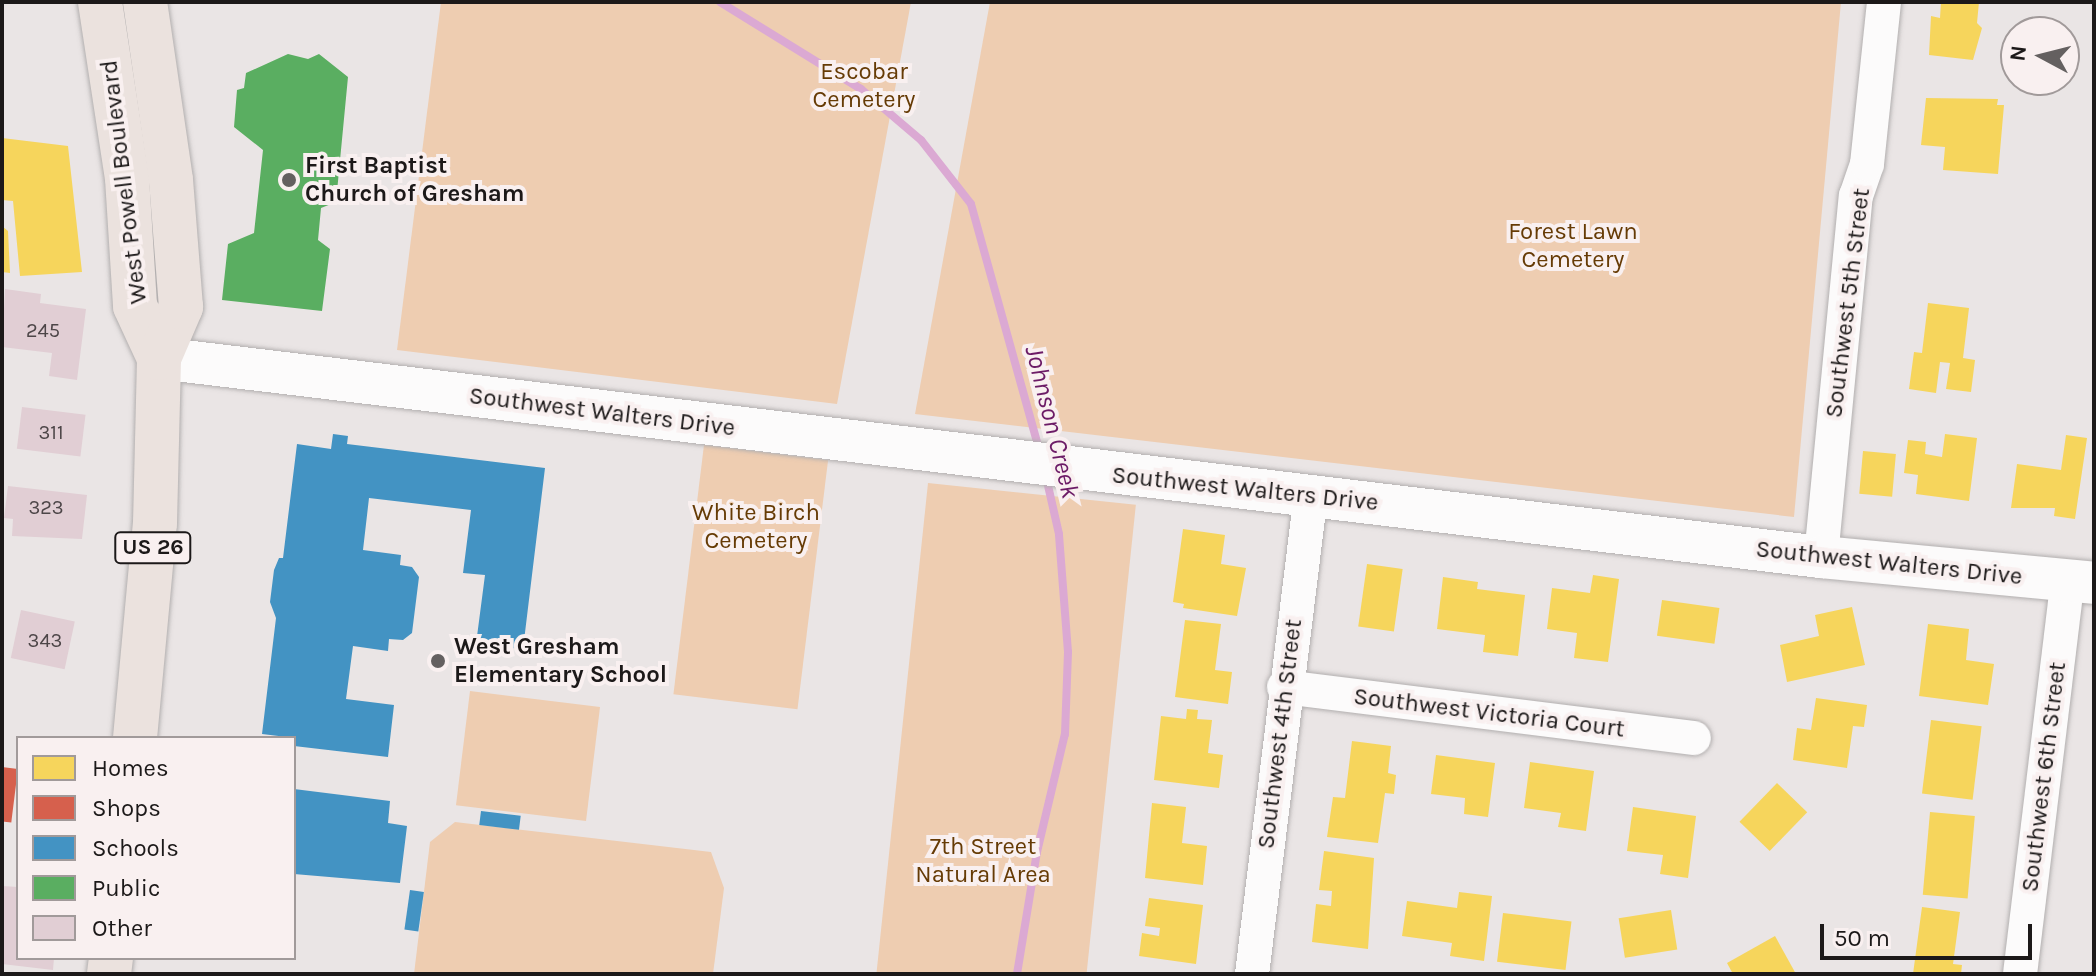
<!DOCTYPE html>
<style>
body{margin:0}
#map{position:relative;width:2096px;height:976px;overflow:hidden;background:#eae5e5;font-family:Karla,sans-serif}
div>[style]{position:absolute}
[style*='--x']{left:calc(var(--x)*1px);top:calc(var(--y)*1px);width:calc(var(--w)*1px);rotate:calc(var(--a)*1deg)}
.green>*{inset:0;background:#eecdb1;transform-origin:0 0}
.homes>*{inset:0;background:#f6d55c;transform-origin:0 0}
.shops>*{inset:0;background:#d6604d;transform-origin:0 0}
.schools>*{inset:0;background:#4393c3;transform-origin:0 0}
.public>*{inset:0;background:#5aae61}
.stream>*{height:8px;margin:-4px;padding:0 4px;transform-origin:4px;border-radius:4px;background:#dba9d3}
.building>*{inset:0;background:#e1ced4;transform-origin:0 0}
.roads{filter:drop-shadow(0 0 2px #b2afaf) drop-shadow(0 0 2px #b2afaf)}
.minor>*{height:34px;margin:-17px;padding:0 17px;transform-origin:17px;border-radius:17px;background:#fcfbfb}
.tertiary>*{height:42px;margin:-21px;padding:0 21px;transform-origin:21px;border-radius:21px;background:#fcfbfb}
.primary>*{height:44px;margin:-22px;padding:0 22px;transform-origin:22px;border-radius:22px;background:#ebe2de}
.dots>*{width:22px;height:22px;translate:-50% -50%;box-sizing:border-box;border:4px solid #f9f0f0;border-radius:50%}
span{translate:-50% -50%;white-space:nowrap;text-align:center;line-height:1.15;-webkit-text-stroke:8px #f9f0f0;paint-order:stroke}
.number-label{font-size:20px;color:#4d4648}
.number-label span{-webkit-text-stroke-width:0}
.shield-label span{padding:2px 6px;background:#f9f0f0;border:2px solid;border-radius:6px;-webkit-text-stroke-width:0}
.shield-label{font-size:22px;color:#1c1919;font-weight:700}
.park-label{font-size:24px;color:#663b05}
.poi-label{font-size:24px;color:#1c1919;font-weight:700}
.left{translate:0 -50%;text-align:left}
.street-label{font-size:24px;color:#1c1919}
.water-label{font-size:26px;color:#6c1b66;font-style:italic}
.frame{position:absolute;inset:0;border:4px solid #1c1919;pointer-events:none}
.legend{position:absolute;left:16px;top:736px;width:280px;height:224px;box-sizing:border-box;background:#f9f0f0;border:2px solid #a19a9a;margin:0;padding:10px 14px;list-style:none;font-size:24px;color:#1c1919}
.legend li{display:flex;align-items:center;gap:16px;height:40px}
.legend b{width:40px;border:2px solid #a19a9a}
.north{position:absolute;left:2000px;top:16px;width:80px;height:80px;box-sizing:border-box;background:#f9f0f0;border:2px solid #a19a9a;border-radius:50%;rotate:277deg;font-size:22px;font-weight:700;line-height:32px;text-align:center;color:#1c1919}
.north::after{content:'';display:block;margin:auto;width:28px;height:36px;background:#646060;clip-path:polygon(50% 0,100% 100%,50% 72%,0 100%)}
.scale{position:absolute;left:1820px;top:924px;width:212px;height:36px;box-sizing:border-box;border:4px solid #1c1919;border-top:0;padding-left:10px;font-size:24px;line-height:28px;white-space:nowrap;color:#1c1919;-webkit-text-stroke:6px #f9f0f0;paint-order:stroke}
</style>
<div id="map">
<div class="green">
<i style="clip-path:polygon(441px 2px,911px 2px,837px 404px,397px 350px)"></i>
<i style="clip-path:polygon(990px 2px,1841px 2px,1794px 517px,915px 414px)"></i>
<i style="left:704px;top:445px;width:125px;height:251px;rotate:7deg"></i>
<i style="left:928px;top:483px;width:209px;height:496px;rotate:6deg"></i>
<i style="left:470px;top:691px;width:131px;height:115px;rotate:7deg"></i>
<i style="clip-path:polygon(455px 822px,711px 852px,724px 888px,713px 974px,414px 974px,430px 842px)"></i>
</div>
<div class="homes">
<i style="clip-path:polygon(1941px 2px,1979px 2px,1977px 23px,1982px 28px,1973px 60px,1929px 55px,1931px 16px,1940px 18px)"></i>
<i style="clip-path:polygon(1926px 98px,1998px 99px,1997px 105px,2004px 105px,1998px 174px,1943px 170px,1945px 147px,1921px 145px)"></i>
<i style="clip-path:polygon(2px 138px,68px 146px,82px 272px,20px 276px,13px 201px,2px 200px)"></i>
<i style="clip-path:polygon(2px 226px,8px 231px,10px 273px,2px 272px)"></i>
<i style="clip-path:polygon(1928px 303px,1969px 308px,1963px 358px,1975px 360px,1971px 392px,1946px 389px,1950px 363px,1940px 362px,1936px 393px,1909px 389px,1914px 352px,1922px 353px)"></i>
<i style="clip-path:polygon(1945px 434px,1977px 438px,1969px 501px,1916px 494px,1918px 475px,1904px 473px,1908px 440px,1926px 442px,1925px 454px,1942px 457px)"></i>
<i style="clip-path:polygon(2066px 435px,2087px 438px,2075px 519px,2054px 516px,2055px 508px,2011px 508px,2017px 464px,2061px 470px)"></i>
<i style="left:1863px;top:451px;width:33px;height:43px;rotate:5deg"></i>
<i style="clip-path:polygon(1183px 529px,1225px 535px,1221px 564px,1246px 568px,1237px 616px,1183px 608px,1184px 604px,1173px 602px)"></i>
<i style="left:1367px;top:564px;width:36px;height:63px;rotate:8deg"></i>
<i style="clip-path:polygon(1593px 575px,1619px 579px,1608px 662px,1574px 658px,1577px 633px,1547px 629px,1552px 588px,1590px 593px)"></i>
<i style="clip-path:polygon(1443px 577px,1478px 582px,1477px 589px,1525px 595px,1518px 656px,1483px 652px,1485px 635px,1437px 629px)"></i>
<i style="left:1662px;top:600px;width:58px;height:36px;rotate:8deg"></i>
<i style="clip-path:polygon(1852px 607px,1865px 665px,1787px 682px,1780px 645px,1819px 636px,1815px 615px)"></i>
<i style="clip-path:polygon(1185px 620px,1221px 624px,1215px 670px,1232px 672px,1228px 704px,1175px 697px)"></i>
<i style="clip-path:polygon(1928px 624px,1969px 629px,1966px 660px,1994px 664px,1988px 705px,1919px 696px)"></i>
<i style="clip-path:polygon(1816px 698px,1867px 705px,1864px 727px,1853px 726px,1847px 768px,1793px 760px,1797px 728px,1811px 730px)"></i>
<i style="clip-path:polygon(1187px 709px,1198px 710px,1197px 719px,1212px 720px,1208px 753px,1223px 755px,1219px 788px,1154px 780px,1161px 716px,1186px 719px)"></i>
<i style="left:1931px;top:720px;width:51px;height:74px;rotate:7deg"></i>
<i style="clip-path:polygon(1352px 741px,1391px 746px,1388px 773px,1396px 775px,1394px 794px,1385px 793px,1378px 843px,1327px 837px,1333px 797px,1345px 798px)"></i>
<i style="clip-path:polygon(1436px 755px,1495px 763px,1488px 817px,1464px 814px,1465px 798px,1431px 794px)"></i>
<i style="clip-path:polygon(1530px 762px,1594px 771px,1586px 831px,1558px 827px,1561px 813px,1524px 808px)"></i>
<i style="left:1777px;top:783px;width:42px;height:54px;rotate:44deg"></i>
<i style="clip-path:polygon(1152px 803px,1186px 807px,1182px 843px,1207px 846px,1203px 885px,1145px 878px)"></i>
<i style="clip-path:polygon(1633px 807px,1696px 816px,1688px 878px,1660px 874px,1663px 855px,1627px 851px)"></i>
<i style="left:1930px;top:812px;width:45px;height:83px;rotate:5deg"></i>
<i style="clip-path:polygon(1324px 851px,1374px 858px,1368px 949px,1312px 942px,1316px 904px,1331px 906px,1332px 891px,1319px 890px)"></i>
<i style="clip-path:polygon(1459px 892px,1492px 896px,1484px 961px,1450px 956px,1452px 943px,1402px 936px,1407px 901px,1457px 908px)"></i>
<i style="clip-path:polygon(1149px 898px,1203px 905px,1196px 964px,1139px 956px,1142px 933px,1159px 936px,1160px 928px,1145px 926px)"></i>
<i style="clip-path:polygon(1922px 907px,1960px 912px,1953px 964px,1962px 965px,1961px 974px,1913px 974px)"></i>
<i style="left:1671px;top:910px;width:40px;height:53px;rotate:81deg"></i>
<i style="left:1503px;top:913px;width:69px;height:49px;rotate:7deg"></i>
<i style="clip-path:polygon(1775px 936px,1796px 974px,1733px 974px,1727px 963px)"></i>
</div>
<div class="shops">
<i style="left:2px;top:767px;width:16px;height:54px;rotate:7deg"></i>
</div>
<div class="schools">
<i style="clip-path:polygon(333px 434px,348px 436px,347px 444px,545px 468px,523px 649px,476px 644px,485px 575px,463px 573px,471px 510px,369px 498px,363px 550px,401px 555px,400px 565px,412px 567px,419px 577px,412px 633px,403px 640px,389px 639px,388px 651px,353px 646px,346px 699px,394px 705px,388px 757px,294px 746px,295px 738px,262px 734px,276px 618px,270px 602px,274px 570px,279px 558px,283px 558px,297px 444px,331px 449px)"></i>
<i style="clip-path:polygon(294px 789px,390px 801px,388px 823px,407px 826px,400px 883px,294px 874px)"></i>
<i style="left:481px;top:811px;width:40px;height:14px;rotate:7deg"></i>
<i style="left:410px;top:890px;width:14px;height:40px;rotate:8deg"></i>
</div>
<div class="public">
<i style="clip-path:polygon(288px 54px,308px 59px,319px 54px,348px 77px,336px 202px,321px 208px,318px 240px,330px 249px,322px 311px,222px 300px,228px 244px,254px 233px,263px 150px,234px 127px,237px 90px,244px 88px,246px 73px)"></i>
</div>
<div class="stream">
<i style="--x:720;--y:2;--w:166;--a:31.7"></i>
<i style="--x:861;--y:89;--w:79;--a:40.4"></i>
<i style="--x:921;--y:140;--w:81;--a:52"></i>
<i style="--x:971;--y:204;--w:257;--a:74.5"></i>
<i style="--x:1017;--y:974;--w:124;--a:-80.7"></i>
<i style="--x:1037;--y:852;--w:121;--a:-76.7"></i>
<i style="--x:1065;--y:734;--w:82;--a:-87.9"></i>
<i style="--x:1068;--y:652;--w:118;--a:-94.4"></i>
<i style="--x:1059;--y:534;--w:58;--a:-102.8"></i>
</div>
<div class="building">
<i style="clip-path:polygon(5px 289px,41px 294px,40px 303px,86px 309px,77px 380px,49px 376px,52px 353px,2px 347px)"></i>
<i style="left:22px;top:407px;width:64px;height:42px;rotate:7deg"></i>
<i style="clip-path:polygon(8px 486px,87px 495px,82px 539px,12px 536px,13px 519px,4px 518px)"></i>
<i style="left:21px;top:610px;width:55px;height:49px;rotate:12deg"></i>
<i style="clip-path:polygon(2px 886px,18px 887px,18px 958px,54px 958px,53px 970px,2px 964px)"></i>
</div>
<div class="roads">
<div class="minor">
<i style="--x:1821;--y:557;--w:363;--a:-84.5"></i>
<i style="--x:1856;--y:196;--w:34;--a:-71"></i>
<i style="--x:1867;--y:164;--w:163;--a:-84"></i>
<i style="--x:1284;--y:687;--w:413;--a:7.1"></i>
<i style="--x:1252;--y:974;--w:483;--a:-83"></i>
<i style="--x:2020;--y:974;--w:397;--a:-83.1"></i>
</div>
<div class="tertiary">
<i style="--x:159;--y:358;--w:1674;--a:6.83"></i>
<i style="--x:1821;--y:557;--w:274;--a:5.4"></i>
</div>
<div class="primary">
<i style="--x:100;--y:2;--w:178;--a:81.3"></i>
<i style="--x:127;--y:178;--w:128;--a:86.4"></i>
<i style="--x:135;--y:306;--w:57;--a:65.2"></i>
<i style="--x:135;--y:738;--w:216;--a:-84.7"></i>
<i style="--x:155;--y:523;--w:165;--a:-88.6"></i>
<i style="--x:159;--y:358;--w:56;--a:-66.7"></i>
<i style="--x:181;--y:307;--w:127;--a:-94.5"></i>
<i style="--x:171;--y:180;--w:180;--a:-98.3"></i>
<i style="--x:109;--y:974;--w:16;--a:-83"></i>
</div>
</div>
<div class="dots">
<i style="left:289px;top:180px;background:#646060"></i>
<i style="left:438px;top:661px;background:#646060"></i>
</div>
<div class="number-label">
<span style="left:43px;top:330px">245</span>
<span style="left:51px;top:432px">311</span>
<span style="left:46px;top:507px">323</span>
<span style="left:45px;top:640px">343</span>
</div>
<div class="shield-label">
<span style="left:153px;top:548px">US 26</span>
</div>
<div class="park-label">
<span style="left:864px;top:86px">Escobar<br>Cemetery</span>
<span style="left:1573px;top:246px">Forest Lawn<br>Cemetery</span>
<span style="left:756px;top:527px">White Birch<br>Cemetery</span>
<span style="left:983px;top:861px">7th Street<br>Natural Area</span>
</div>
<div class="poi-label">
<span class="left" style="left:305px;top:180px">First Baptist<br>Church of Gresham</span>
<span class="left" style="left:454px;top:661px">West Gresham<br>Elementary School</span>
</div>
<div class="street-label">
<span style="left:124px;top:182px;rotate:-97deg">West Powell Boulevard</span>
<span style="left:1848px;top:303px;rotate:-83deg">Southwest 5th Street</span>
<span style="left:602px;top:412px;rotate:7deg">Southwest Walters Drive</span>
<span style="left:1245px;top:489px;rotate:6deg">Southwest Walters Drive</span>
<span style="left:1889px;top:563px;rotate:6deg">Southwest Walters Drive</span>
<span style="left:1489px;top:713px;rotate:7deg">Southwest Victoria Court</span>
<span style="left:1280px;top:734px;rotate:-83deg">Southwest 4th Street</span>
<span style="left:2044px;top:777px;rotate:-83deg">Southwest 6th Street</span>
</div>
<div class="water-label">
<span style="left:1052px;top:422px;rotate:76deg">Johnson Creek</span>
</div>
<div class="frame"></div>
<ul class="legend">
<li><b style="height:22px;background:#f6d55c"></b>Homes</li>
<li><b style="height:22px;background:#d6604d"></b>Shops</li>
<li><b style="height:22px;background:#4393c3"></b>Schools</li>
<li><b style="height:22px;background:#5aae61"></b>Public</li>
<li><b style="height:22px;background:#e1ced4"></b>Other</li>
</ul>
<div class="north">N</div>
<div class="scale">50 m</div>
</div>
